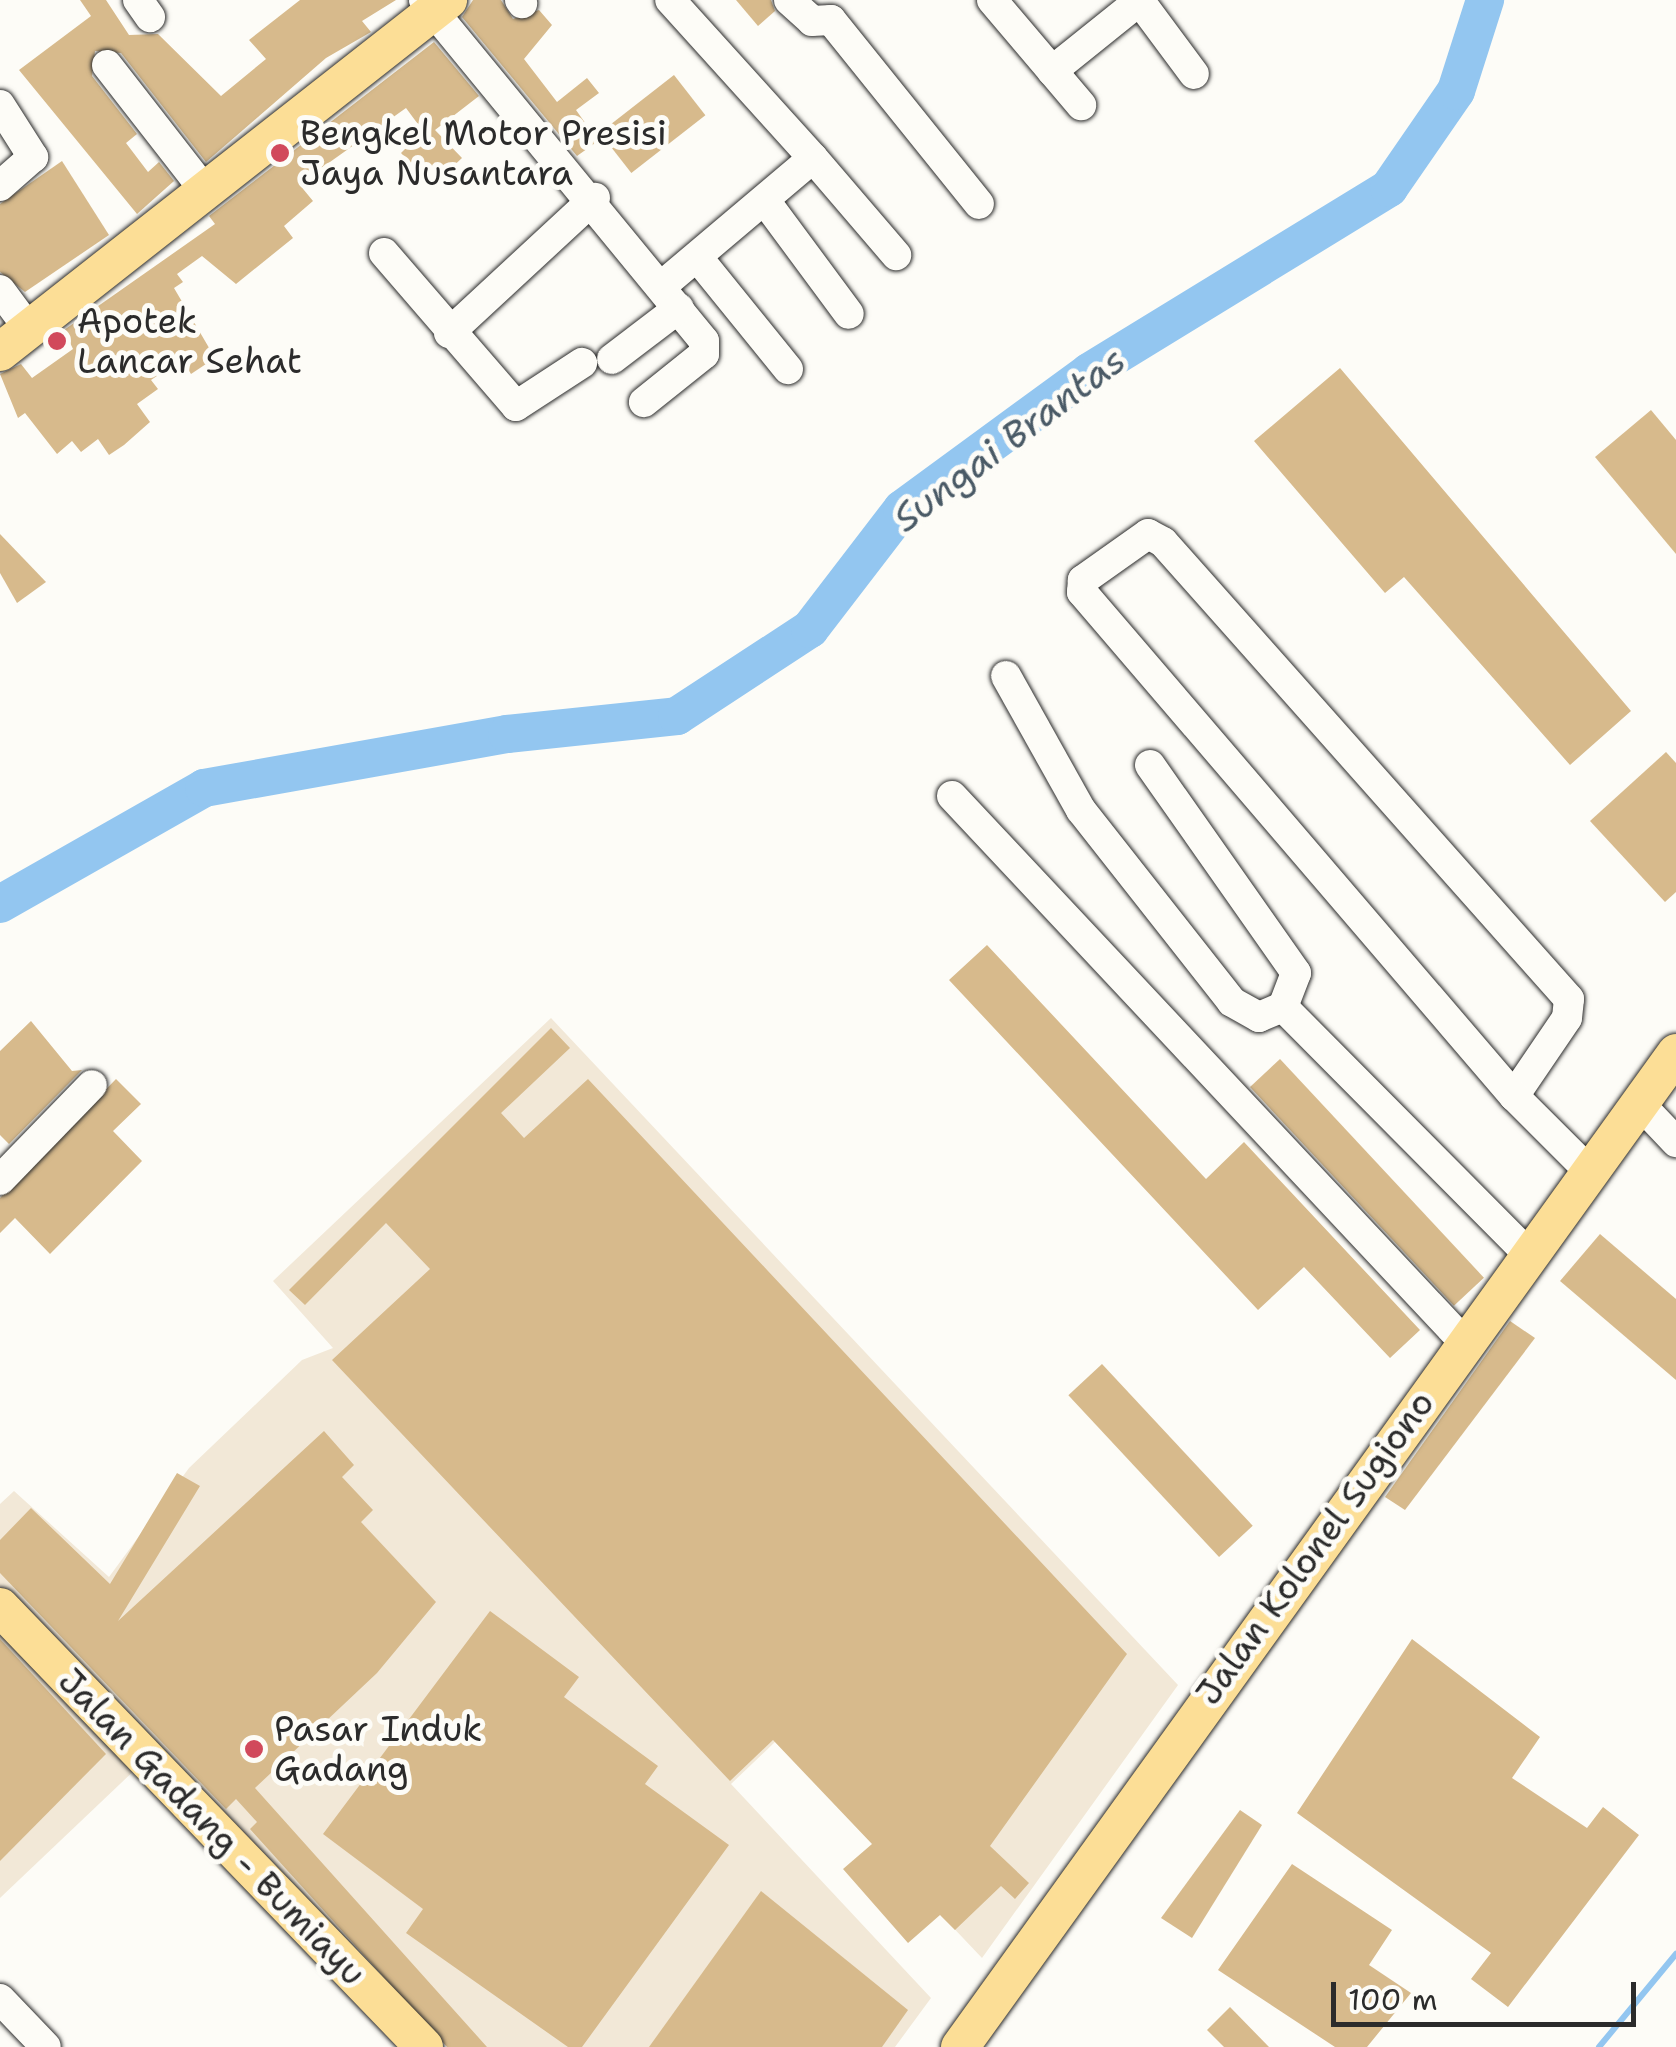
<!DOCTYPE html>
<style>
body{margin:0}
#map{position:relative;width:1676px;height:2047px;overflow:hidden;background:#fdfcf7;font-family:"Shantell Sans",sans-serif}
div>[style]{position:absolute}
[style*='--x']{left:calc(var(--x)*1px);top:calc(var(--y)*1px);width:calc(var(--w)*1px);rotate:calc(var(--a)*1deg)}
.built>*{inset:0;background:#f2e8d7}
.stream>*{height:6px;margin:-3px;padding:0 3px;transform-origin:3px;border-radius:3px;background:#93c6f0}
.river>*{height:38px;margin:-19px;padding:0 19px;transform-origin:19px;border-radius:19px;background:#93c6f0}
.building>*{inset:0;background:#d7ba8c;transform-origin:0 0}
.roads{filter:drop-shadow(0 0 2px #2b2b2b) drop-shadow(0 0 2px #2b2b2b)}
.minor>*{height:30px;margin:-15px;padding:0 15px;transform-origin:15px;border-radius:15px;background:#fdfcf7}
.major>*{height:38px;margin:-19px;padding:0 19px;transform-origin:19px;border-radius:19px;background:#fcde96}
.dots>*{width:28px;height:28px;translate:-50% -50%;box-sizing:border-box;border:5px solid #fdfcf7;border-radius:50%}
span{translate:-50% -50%;white-space:nowrap;text-align:center;line-height:1.15;-webkit-text-stroke:10px #fdfcf7;paint-order:stroke}
.poi-label{font-size:35px;color:#2b2b2b}
.left{translate:0 -50%;text-align:left}
.street-label{font-size:35px;color:#2b2b2b}
.water-label{font-size:38px;color:#4a5a66;font-style:italic}
.scale{position:absolute;left:1331px;top:1982px;width:305px;height:45px;box-sizing:border-box;border:5px solid #2b2b2b;border-top:0;padding-left:12px;font-size:30px;line-height:35px;white-space:nowrap;color:#2b2b2b;-webkit-text-stroke:8px #fdfcf7;paint-order:stroke}
</style>
<div id="map">
<div class="built">
<i style="clip-path:polygon(551px 1018px,1178px 1685px,982px 1958px,776px 1741px,731px 1784px,931px 1998px,895px 2047px,451px 2047px,0 1588px,0 1504px,14px 1491px,109px 1577px,189px 1468px,302px 1360px,333px 1348px,273px 1281px)"></i>
<i style="clip-path:polygon(0 1616px,140px 1765px,0 1898px)"></i>
</div>
<div class="stream">
<i style="--x:1599;--y:2047;--w:121;--a:-50.4"></i>
</div>
<div class="river">
<i style="--x:0;--y:904;--w:235;--a:-29.6"></i>
<i style="--x:204;--y:788;--w:308;--a:-10.1"></i>
<i style="--x:507;--y:734;--w:171;--a:-6"></i>
<i style="--x:677;--y:716;--w:159;--a:-33.2"></i>
<i style="--x:810;--y:629;--w:151;--a:-52.5"></i>
<i style="--x:902;--y:509;--w:232;--a:-36.2"></i>
<i style="--x:1089;--y:372;--w:352;--a:-31.5"></i>
<i style="--x:1389;--y:188;--w:118;--a:-55.4"></i>
<i style="--x:1456;--y:91;--w:96;--a:-72.3"></i>
</div>
<div class="building">
<i style="clip-path:polygon(80px 0,106px 0,129px 35px,158px 34px,221px 96px,266px 59px,249px 40px,300px 0,396px 0,362px 21px,371px 32px,326px 58px,206px 162px,121px 53px,95px 51px,92px 76px,137px 134px,126px 143px,148px 172px,159px 162px,174px 181px,137px 214px,19px 70px,91px 16px)"></i>
<i style="clip-path:polygon(501px 0,513px 19px,539px 10px,552px 25px,524px 59px,557px 102px,587px 78px,599px 93px,576px 110px,598px 141px,577px 156px,462px 17px,473px 0)"></i>
<i style="clip-path:polygon(736px 0,771px 0,775px 11px,758px 26px)"></i>
<i style="clip-path:polygon(434px 42px,479px 96px,435px 130px,462px 158px,432px 186px,401px 153px,423px 131px,406px 108px,299px 184px,313px 201px,284px 226px,293px 238px,236px 284px,202px 256px,177px 274px,183px 282px,174px 288px,215px 358px,191px 374px,182px 359px,151px 380px,158px 389px,137px 404px,150px 422px,124px 445px,109px 455px,98px 439px,81px 452px,72px 441px,57px 454px,25px 413px,18px 418px,0 374px,21px 364px,32px 378px,73px 349px,64px 330px,215px 224px,209px 216px)"></i>
<i style="left:674px;top:75px;width:51px;height:94px;rotate:52deg"></i>
<i style="clip-path:polygon(62px 161px,109px 235px,25px 292px,0 272px,0 204px)"></i>
<i style="clip-path:polygon(1340px 368px,1631px 711px,1570px 765px,1404px 577px,1385px 593px,1254px 441px)"></i>
<i style="clip-path:polygon(1651px 410px,1676px 440px,1676px 554px,1595px 457px)"></i>
<i style="clip-path:polygon(0 534px,46px 582px,17px 603px,0 573px)"></i>
<i style="clip-path:polygon(1666px 752px,1676px 763px,1676px 892px,1665px 902px,1590px 821px)"></i>
<i style="clip-path:polygon(987px 945px,1206px 1179px,1244px 1142px,1420px 1330px,1390px 1358px,1304px 1267px,1258px 1310px,949px 980px)"></i>
<i style="clip-path:polygon(31px 1021px,72px 1071px,82px 1070px,9px 1144px,0 1135px,0 1051px)"></i>
<i style="clip-path:polygon(551px 1028px,570px 1048px,501px 1113px,524px 1138px,588px 1079px,1127px 1654px,990px 1846px,1029px 1883px,1015px 1899px,1001px 1886px,955px 1930px,940px 1915px,908px 1943px,843px 1869px,872px 1844px,773px 1740px,730px 1781px,332px 1360px,430px 1269px,386px 1223px,305px 1305px,289px 1290px)"></i>
<i style="left:1280px;top:1059px;width:299px;height:41px;rotate:47deg"></i>
<i style="clip-path:polygon(116px 1079px,141px 1104px,113px 1131px,142px 1161px,50px 1254px,15px 1218px,0 1233px,0 1198px)"></i>
<i style="clip-path:polygon(1600px 1234px,1676px 1299px,1676px 1380px,1560px 1281px)"></i>
<i style="clip-path:polygon(1510px 1321px,1535px 1338px,1405px 1510px,1385px 1497px)"></i>
<i style="left:1102px;top:1364px;width:221px;height:46px;rotate:47deg"></i>
<i style="clip-path:polygon(324px 1431px,354px 1465px,342px 1477px,373px 1510px,361px 1522px,436px 1602px,377px 1673px,255px 1788px,487px 2047px,447px 2047px,250px 1829px,257px 1822px,236px 1799px,226px 1809px,0 1573px,0 1540px,31px 1508px,110px 1584px,177px 1473px,200px 1486px,118px 1621px)"></i>
<i style="clip-path:polygon(490px 1611px,579px 1677px,564px 1697px,658px 1766px,645px 1784px,729px 1845px,582px 2047px,568px 2047px,406px 1933px,423px 1909px,323px 1834px)"></i>
<i style="clip-path:polygon(0 1639px,106px 1754px,0 1861px)"></i>
<i style="clip-path:polygon(1412px 1639px,1540px 1737px,1512px 1778px,1587px 1828px,1603px 1807px,1639px 1835px,1508px 2007px,1471px 1979px,1491px 1953px,1297px 1813px)"></i>
<i style="clip-path:polygon(1240px 1810px,1262px 1825px,1192px 1938px,1161px 1918px)"></i>
<i style="clip-path:polygon(1292px 1864px,1392px 1930px,1369px 1965px,1411px 1993px,1367px 2047px,1335px 2047px,1218px 1970px)"></i>
<i style="clip-path:polygon(761px 1891px,908px 2010px,882px 2047px,649px 2047px)"></i>
<i style="clip-path:polygon(1230px 2007px,1269px 2047px,1224px 2047px,1207px 2030px)"></i>
</div>
<div class="roads">
<div class="minor">
<i style="--x:138;--y:0;--w:21;--a:55"></i>
<i style="--x:424;--y:0;--w:441;--a:50.6"></i>
<i style="--x:704;--y:341;--w:13;--a:90"></i>
<i style="--x:704;--y:354;--w:77;--a:141.3"></i>
<i style="--x:520;--y:0;--w:4;--a:56"></i>
<i style="--x:789;--y:0;--w:31;--a:42"></i>
<i style="--x:812;--y:21;--w:19;--a:-3"></i>
<i style="--x:831;--y:20;--w:236;--a:51.2"></i>
<i style="--x:992;--y:0;--w:138;--a:49.7"></i>
<i style="--x:1139;--y:0;--w:92;--a:53.4"></i>
<i style="--x:107;--y:65;--w:161;--a:52.1"></i>
<i style="--x:1052;--y:71;--w:112;--a:-38.8"></i>
<i style="--x:0;--y:105;--w:62;--a:57.6"></i>
<i style="--x:33;--y:157;--w:44;--a:138.7"></i>
<i style="--x:813;--y:158;--w:128;--a:49.4"></i>
<i style="--x:766;--y:202;--w:139;--a:53.5"></i>
<i style="--x:384;--y:253;--w:202;--a:49.2"></i>
<i style="--x:516;--y:406;--w:79;--a:-33.1"></i>
<i style="--x:698;--y:258;--w:143;--a:51"></i>
<i style="--x:664;--y:284;--w:195;--a:-40.2"></i>
<i style="--x:813;--y:158;--w:213;--a:-132.1"></i>
<i style="--x:0;--y:290;--w:49;--a:53.4"></i>
<i style="--x:449;--y:333;--w:199;--a:-42.8"></i>
<i style="--x:612;--y:359;--w:84;--a:-37.3"></i>
<i style="--x:1006;--y:676;--w:154;--a:60.8"></i>
<i style="--x:1081;--y:810;--w:244;--a:51.8"></i>
<i style="--x:1232;--y:1002;--w:31;--a:29"></i>
<i style="--x:1259;--y:1017;--w:26;--a:-23"></i>
<i style="--x:1283;--y:1007;--w:349;--a:45.2"></i>
<i style="--x:1150;--y:765;--w:254;--a:54.9"></i>
<i style="--x:1296;--y:973;--w:36;--a:111"></i>
<i style="--x:952;--y:796;--w:750;--a:46.84"></i>
<i style="--x:1514;--y:1096;--w:94;--a:-55.8"></i>
<i style="--x:1567;--y:1018;--w:19;--a:-84"></i>
<i style="--x:1569;--y:999;--w:611;--a:-131.62"></i>
<i style="--x:1163;--y:542;--w:17;--a:-152"></i>
<i style="--x:1148;--y:534;--w:80;--a:144.7"></i>
<i style="--x:1083;--y:580;--w:12;--a:95"></i>
<i style="--x:1082;--y:592;--w:664;--a:49.4"></i>
<i style="--x:1514;--y:1096;--w:106;--a:45"></i>
<i style="--x:1639;--y:1103;--w:54;--a:46.5"></i>
<i style="--x:0;--y:1180;--w:132;--a:-45.9"></i>
<i style="--x:0;--y:1999;--w:66;--a:46.2"></i>
</div>
<div class="major">
<i style="--x:0;--y:352;--w:570;--a:-38.16"></i>
<i style="--x:0;--y:1607;--w:611;--a:46.06"></i>
<i style="--x:960;--y:2047;--w:1225;--a:-54.23"></i>
</div>
</div>
<div class="dots">
<i style="left:280px;top:153px;background:#d1495b"></i>
<i style="left:57px;top:341px;background:#d1495b"></i>
<i style="left:254px;top:1749px;background:#d1495b"></i>
</div>
<div class="poi-label">
<span class="left" style="left:300px;top:153px">Bengkel Motor Presisi<br>Jaya Nusantara</span>
<span class="left" style="left:77px;top:341px">Apotek<br>Lancar Sehat</span>
<span class="left" style="left:274px;top:1749px">Pasar Induk<br>Gadang</span>
</div>
<div class="street-label">
<span style="left:1315px;top:1548px;rotate:-54deg">Jalan Kolonel Sugiono</span>
<span style="left:212px;top:1827px;rotate:46deg">Jalan Gadang - Bumiayu</span>
</div>
<div class="water-label">
<span style="left:1009px;top:439px;rotate:-37deg">Sungai Brantas</span>
</div>
<div class="scale">100 m</div>
</div>
